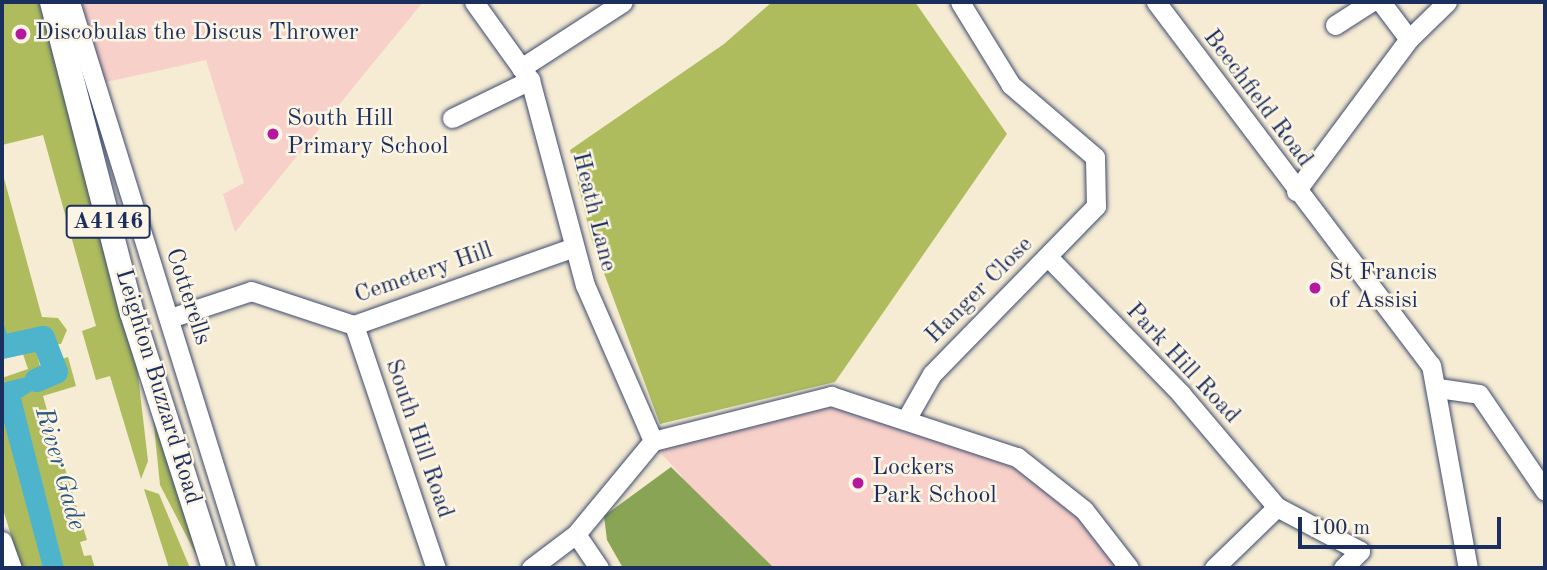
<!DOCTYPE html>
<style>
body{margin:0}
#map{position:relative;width:1547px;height:570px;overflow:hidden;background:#f6ebd3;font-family:"Old Standard TT",serif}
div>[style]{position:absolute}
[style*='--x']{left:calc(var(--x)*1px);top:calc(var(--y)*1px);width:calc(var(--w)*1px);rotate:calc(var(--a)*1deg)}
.built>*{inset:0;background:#f7d0c9}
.green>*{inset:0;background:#aebc5e}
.forest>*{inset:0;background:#8aa455}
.water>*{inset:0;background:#4db4cc}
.river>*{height:24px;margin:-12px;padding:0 12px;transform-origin:12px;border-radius:12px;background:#4db4cc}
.roads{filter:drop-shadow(0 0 2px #3c4b70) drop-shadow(0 0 2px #3c4b70)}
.minor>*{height:19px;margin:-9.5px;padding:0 9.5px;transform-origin:9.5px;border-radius:9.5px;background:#fff}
.major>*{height:24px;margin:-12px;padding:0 12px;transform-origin:12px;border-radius:12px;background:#fff}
.dots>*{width:19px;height:19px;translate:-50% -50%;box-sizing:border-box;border:4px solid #fcf5e5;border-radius:50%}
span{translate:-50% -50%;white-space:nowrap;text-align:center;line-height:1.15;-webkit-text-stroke:5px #fcf5e5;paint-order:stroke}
.shield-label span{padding:2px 5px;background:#fcf5e5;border:2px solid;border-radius:5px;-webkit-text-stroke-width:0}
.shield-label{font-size:23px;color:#1b2f5e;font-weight:700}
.poi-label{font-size:24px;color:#1b2f5e}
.left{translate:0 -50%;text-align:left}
.street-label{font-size:24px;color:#1b2f5e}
.water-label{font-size:26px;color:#2a577f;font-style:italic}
.frame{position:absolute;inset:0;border:4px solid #1b2f5e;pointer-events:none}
.scale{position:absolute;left:1298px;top:517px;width:203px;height:32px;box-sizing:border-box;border:4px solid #1b2f5e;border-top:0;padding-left:9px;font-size:21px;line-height:24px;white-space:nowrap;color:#1b2f5e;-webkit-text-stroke:5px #fcf5e5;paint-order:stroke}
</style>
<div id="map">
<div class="built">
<i style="clip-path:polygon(81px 2px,423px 2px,235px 232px,223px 194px,244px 183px,206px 60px,102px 83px)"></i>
<i style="clip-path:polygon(815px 407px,884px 412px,1027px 474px,1062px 497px,1118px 568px,664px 568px,669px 489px,682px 476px,655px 447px)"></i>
</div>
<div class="green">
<i style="clip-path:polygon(2px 2px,39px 2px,136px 358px,148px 461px,141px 479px,110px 376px,96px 380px,82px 331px,96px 326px,43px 135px,2px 145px)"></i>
<i style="clip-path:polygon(772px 2px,915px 2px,1007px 134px,835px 382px,660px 424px,591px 238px,570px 150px,724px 44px)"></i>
<i style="clip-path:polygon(2px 171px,42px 317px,58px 318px,67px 330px,61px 344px,34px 345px,40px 366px,68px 357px,76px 386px,43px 396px,47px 410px,41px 413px,43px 421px,50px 420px,87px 540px,80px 542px,84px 556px,91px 555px,95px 568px,21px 568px,2px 506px,2px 378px,28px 369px,21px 348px,2px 353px)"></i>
<i style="clip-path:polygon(152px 406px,203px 568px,160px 485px)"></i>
<i style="clip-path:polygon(144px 489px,159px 494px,190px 568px,169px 568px)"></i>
</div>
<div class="forest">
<i style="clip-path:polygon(671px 467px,774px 568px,623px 568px,607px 540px,604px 516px)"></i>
</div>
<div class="water">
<i style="clip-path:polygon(2px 318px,8px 338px,46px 335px,50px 347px,41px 341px,2px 352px)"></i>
<i style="clip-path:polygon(56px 361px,60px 373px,21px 398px,64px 568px,43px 568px,2px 415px,2px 383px,51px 371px,49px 363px)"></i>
</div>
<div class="river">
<i style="--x:2;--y:347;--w:42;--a:-12.4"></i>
<i style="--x:43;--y:338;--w:36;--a:69"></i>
<i style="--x:56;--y:372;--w:21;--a:157"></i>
</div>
<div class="roads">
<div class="minor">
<i style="--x:70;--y:2;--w:593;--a:72.73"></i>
<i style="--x:474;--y:2;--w:96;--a:54.3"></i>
<i style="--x:530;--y:80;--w:212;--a:75"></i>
<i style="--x:585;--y:285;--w:170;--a:66.4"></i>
<i style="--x:1156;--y:2;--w:455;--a:52.9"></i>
<i style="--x:1431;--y:365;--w:206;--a:79.7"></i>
<i style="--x:1381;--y:2;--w:46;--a:52.9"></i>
<i style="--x:1335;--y:25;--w:43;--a:-32.6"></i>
<i style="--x:521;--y:68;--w:121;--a:-32.9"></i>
<i style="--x:452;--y:118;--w:87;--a:-26"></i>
<i style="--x:1296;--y:191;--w:189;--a:-53.4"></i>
<i style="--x:1409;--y:39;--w:53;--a:-44.2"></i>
<i style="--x:1048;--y:257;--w:191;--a:45.8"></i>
<i style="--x:1181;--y:394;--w:148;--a:49.7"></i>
<i style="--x:1277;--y:507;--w:94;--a:27.9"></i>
<i style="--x:1360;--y:551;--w:24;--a:135"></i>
<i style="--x:170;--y:318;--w:85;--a:-18.4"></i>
<i style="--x:251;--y:291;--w:108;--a:18.3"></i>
<i style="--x:354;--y:325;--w:233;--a:-19.5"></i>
<i style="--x:354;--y:325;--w:256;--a:71.4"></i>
<i style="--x:1438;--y:388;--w:41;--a:8.3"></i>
<i style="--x:1479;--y:394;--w:117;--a:55.8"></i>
<i style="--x:908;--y:416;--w:48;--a:-60.3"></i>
<i style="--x:932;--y:374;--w:235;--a:-45.7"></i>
<i style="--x:1096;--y:206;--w:49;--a:-91.2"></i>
<i style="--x:1095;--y:157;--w:111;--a:-139.4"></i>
<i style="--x:1011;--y:85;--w:97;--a:-121.6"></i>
<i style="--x:576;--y:534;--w:41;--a:55.9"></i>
<i style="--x:2;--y:541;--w:29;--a:70"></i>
<i style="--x:531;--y:568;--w:56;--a:-37.1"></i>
<i style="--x:576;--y:534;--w:121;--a:-50.4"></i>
<i style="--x:653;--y:441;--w:184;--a:-14.2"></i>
<i style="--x:831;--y:396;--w:196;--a:18.2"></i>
<i style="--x:1017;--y:457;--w:85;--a:38.3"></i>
<i style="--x:1084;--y:510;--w:73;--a:52.2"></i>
<i style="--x:1214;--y:568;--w:88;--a:-44.1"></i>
</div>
<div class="major">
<i style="--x:52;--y:2;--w:321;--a:75.6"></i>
<i style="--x:132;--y:313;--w:268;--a:72.2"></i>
</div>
</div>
<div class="dots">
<i style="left:21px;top:34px;background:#b5179e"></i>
<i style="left:273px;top:134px;background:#b5179e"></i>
<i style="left:1315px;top:288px;background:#b5179e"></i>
<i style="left:858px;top:483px;background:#b5179e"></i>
</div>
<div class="shield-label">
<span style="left:108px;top:222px">A4146</span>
</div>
<div class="poi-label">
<span class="left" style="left:35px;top:34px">Discobulas the Discus Thrower</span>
<span class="left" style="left:287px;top:134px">South Hill<br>Primary School</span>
<span class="left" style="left:1329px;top:288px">St Francis<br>of Assisi</span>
<span class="left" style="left:872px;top:483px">Lockers<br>Park School</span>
</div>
<div class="street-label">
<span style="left:1257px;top:99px;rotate:53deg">Beechfield Road</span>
<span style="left:593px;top:212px;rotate:76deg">Heath Lane</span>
<span style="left:424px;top:274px;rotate:-19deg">Cemetery Hill</span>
<span style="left:980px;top:291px;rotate:-45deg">Hanger Close</span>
<span style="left:187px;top:297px;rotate:72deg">Cotterells</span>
<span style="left:1182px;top:364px;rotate:47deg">Park Hill Road</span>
<span style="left:157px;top:387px;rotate:73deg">Leighton Buzzard Road</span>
<span style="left:418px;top:439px;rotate:71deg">South Hill Road</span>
</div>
<div class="water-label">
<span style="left:59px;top:469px;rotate:74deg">River Gade</span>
</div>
<div class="frame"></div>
<div class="scale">100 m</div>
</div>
